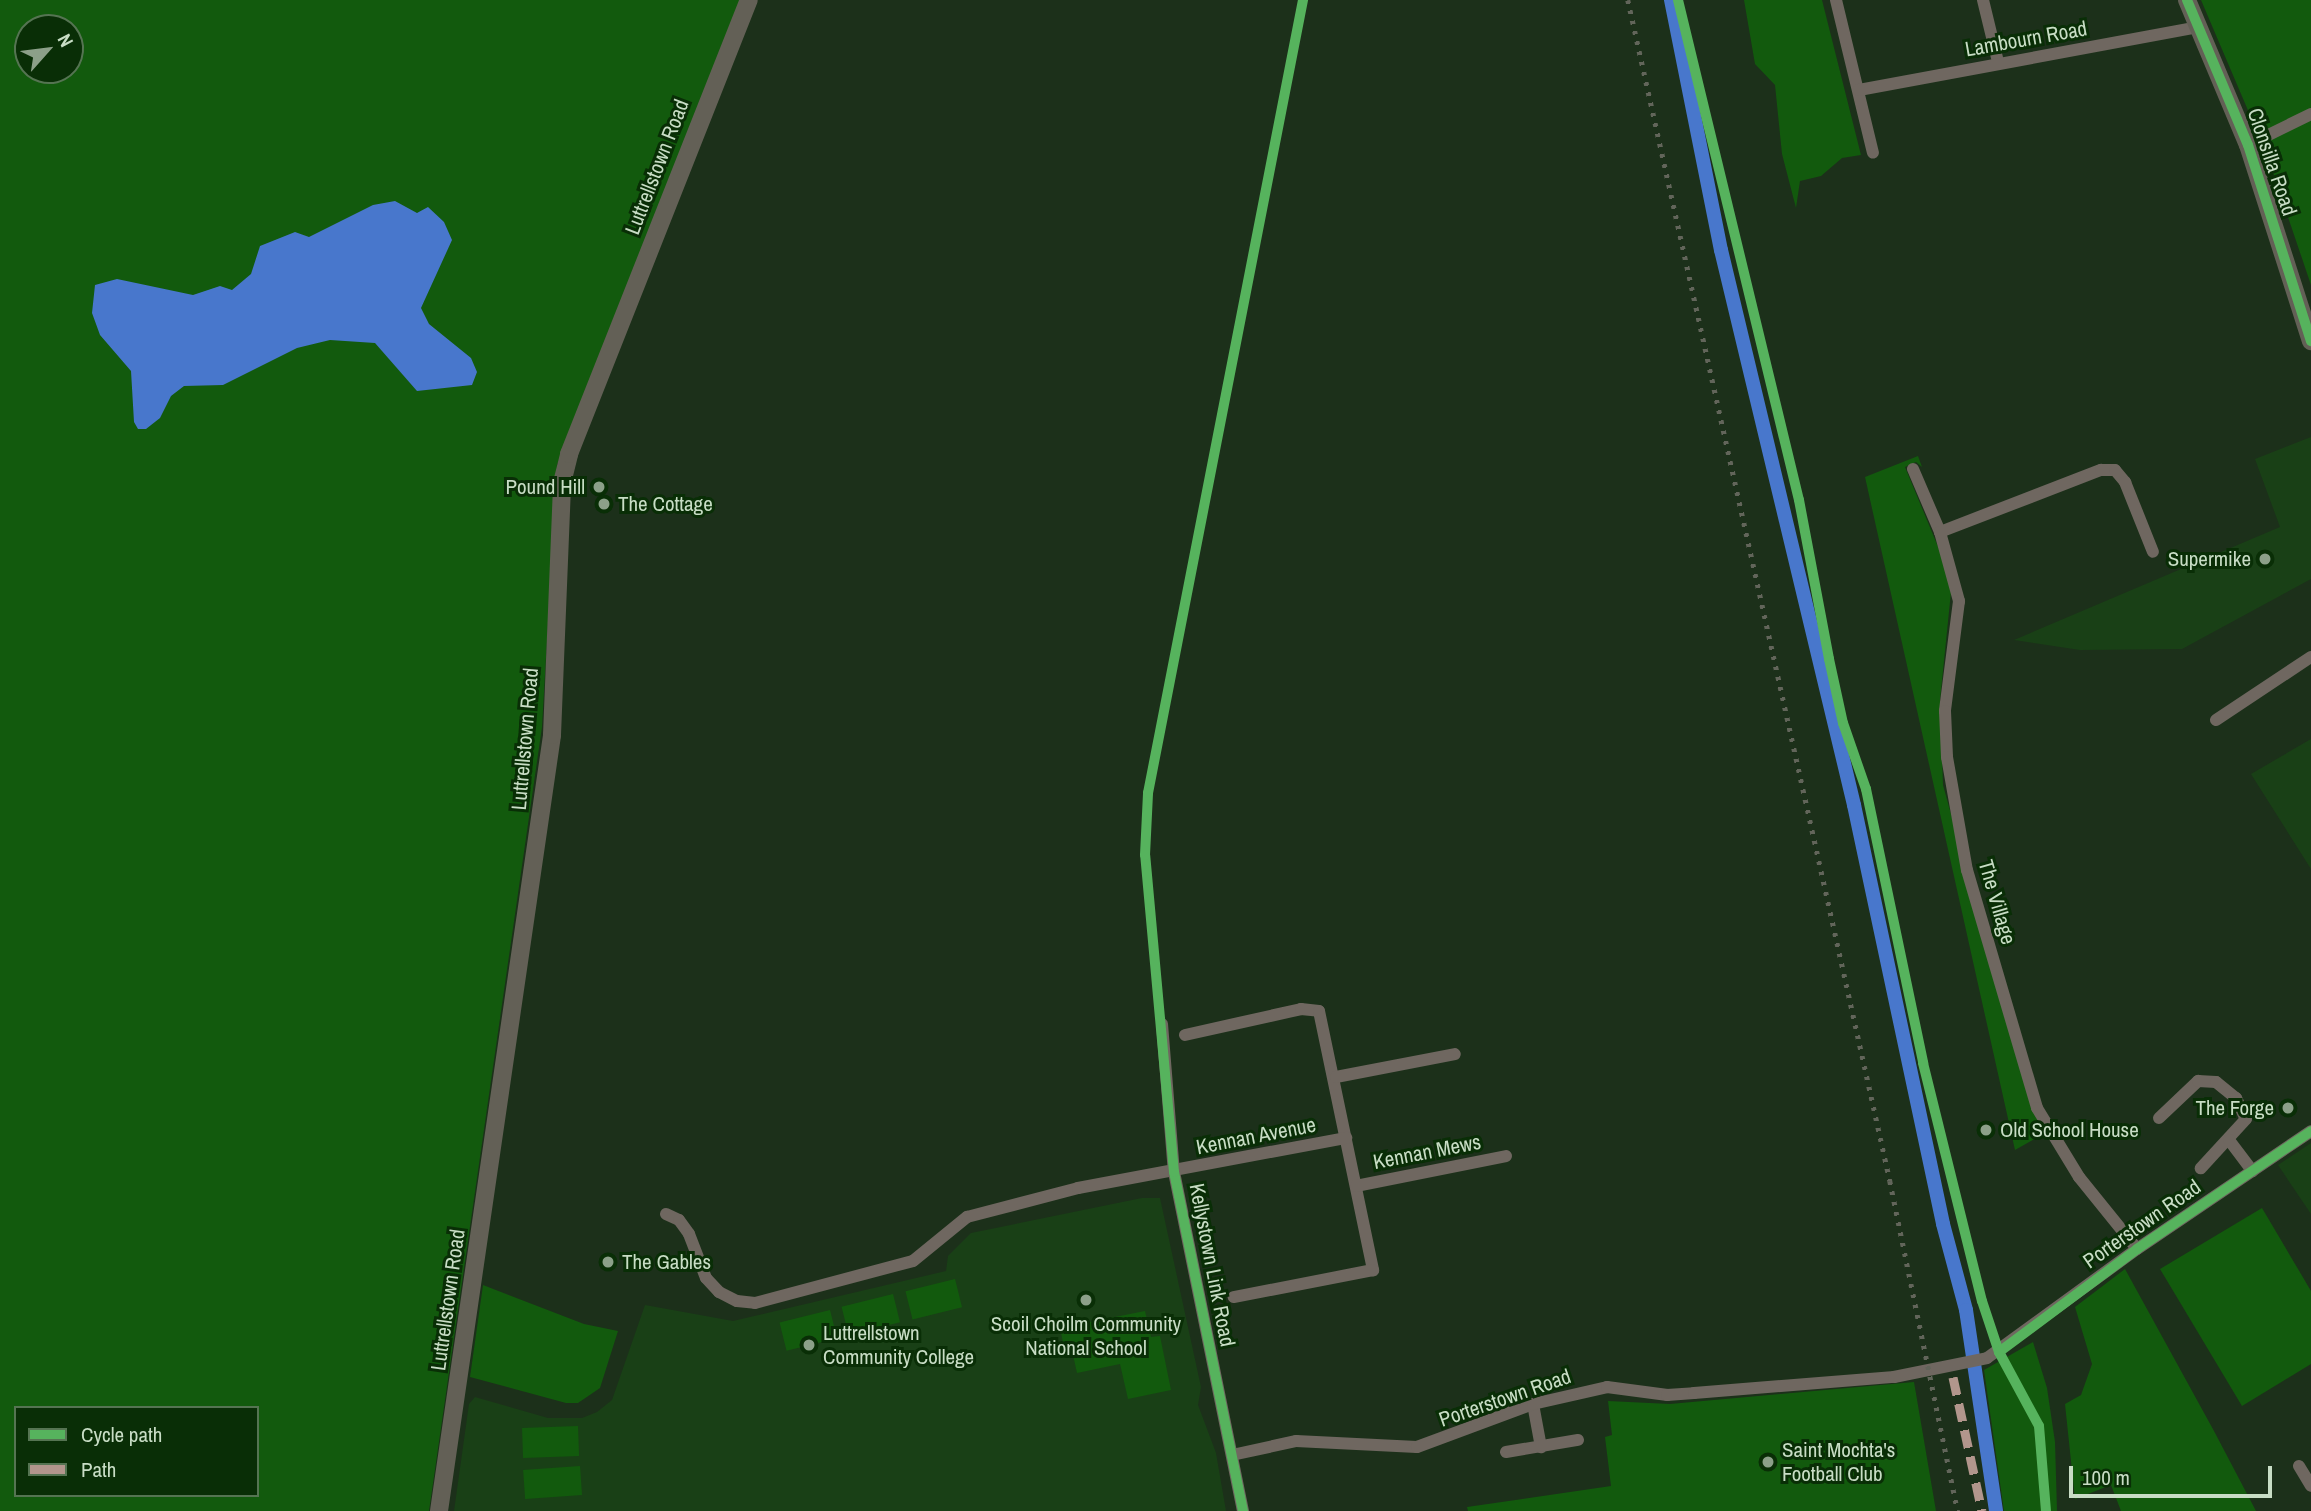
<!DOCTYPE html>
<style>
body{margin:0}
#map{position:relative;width:2311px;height:1511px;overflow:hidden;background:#1c301a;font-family:"Archivo Narrow",sans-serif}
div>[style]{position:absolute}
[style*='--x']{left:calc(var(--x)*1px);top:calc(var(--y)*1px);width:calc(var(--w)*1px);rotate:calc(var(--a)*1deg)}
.built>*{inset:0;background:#194016}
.green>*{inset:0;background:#125a0d;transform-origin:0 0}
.water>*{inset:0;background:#4877cc}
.canal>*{height:14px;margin:-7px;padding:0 7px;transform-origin:7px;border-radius:7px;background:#4877cc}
.street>*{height:12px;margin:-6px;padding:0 6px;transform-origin:6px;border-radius:6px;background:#6f6760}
.secondary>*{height:18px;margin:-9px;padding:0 9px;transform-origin:9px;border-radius:9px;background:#636056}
.rail>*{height:4.5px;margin-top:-2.25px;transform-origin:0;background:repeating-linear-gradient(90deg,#62655a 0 3.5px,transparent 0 10.5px)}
.quiet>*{height:9px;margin-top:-4.5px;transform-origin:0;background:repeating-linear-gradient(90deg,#b2968c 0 18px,transparent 0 27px)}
.cycleway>*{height:10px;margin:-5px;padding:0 5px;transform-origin:5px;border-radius:5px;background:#56b35d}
.dots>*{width:19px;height:19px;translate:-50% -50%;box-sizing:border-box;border:4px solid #092e06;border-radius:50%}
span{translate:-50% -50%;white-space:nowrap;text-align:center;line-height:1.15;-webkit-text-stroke:6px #092e06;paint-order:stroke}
.street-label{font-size:21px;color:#c8ddc5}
.poi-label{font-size:21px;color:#c8ddc5}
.right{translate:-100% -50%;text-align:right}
.left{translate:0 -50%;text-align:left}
.legend{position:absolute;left:14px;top:1406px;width:245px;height:91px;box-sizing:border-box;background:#092e06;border:2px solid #557452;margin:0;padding:9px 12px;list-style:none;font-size:21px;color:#c8ddc5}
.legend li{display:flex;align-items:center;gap:14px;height:35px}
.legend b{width:35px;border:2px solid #557452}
.north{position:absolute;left:14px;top:14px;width:70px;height:70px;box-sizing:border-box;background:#092e06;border:2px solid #557452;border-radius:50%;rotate:62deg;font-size:19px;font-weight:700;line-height:28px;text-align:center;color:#c8ddc5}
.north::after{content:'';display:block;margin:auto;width:24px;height:32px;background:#8ca089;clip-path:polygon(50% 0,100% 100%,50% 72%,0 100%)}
.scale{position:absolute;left:2069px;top:1466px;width:203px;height:32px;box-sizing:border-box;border:4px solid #c8ddc5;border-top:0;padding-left:9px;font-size:21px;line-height:24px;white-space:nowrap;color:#c8ddc5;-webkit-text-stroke:5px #092e06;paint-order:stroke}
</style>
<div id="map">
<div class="built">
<i style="clip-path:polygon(2311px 437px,2311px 579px,2182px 649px,2080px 650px,2014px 640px,2280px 527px,2255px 459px)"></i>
<i style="clip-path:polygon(2311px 739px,2311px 869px,2251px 774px)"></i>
<i style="clip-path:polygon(2311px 1143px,2311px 1214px,2278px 1165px)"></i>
<i style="clip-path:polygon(1142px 1198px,1160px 1198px,1201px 1387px,1198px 1405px,1216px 1453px,1226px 1511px,454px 1511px,469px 1404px,475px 1397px,548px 1418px,582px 1418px,597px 1412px,612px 1400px,645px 1305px,733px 1321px,946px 1271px,948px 1256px,971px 1233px)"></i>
</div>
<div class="green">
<i style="clip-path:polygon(evenodd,0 0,741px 0,557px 465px,542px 727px,429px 1511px,0 1511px,0 0,28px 28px,70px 28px,70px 70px,28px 70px,28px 28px,0 0,16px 1408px,257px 1408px,257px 1495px,16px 1495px,16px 1408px)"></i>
<i style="clip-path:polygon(1744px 0,1822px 0,1861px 155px,1842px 158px,1821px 176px,1800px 181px,1796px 208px,1782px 154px,1775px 85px,1755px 64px)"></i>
<i style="clip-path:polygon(2201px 0,2311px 0,2311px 285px,2267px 155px)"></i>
<i style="clip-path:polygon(1918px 456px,1922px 467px,1916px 462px,1905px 467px,1946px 566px,1951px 592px,1940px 700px,1943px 785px,2030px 1101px,2045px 1133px,2015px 1150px,1865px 477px)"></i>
<i style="clip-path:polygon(2262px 1208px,2311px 1291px,2311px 1364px,2242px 1406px,2160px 1269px)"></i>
<i style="clip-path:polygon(2125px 1269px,2214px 1431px,2256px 1511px,2121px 1511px,2111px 1485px,2075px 1499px,2065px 1404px,2081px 1395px,2092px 1364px,2075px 1307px)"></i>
<i style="left:955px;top:1279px;width:29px;height:51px;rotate:76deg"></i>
<i style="clip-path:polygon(483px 1285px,584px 1324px,618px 1331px,600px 1388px,578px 1403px,566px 1403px,470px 1377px)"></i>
<i style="left:893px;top:1294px;width:29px;height:53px;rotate:76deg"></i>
<i style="left:830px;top:1310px;width:29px;height:52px;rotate:76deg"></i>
<i style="clip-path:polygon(1145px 1311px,1151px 1337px,1160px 1336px,1171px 1390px,1128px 1399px,1120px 1364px,1077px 1373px,1071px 1346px,1064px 1347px,1060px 1328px)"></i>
<i style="clip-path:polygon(2033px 1342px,2047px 1388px,2055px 1442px,2057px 1511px,2004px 1511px,1984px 1370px)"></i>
<i style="clip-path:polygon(1914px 1382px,1936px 1511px,1468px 1511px,1467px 1507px,1611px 1486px,1605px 1437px,1612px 1435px,1608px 1401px,1670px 1404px)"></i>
<i style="left:578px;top:1426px;width:30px;height:56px;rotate:88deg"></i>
<i style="left:580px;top:1466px;width:29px;height:57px;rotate:86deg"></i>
</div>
<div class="water">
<i style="clip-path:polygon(395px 201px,417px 213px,428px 207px,444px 222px,452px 240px,421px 308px,429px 324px,471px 358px,477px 372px,472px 385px,417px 391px,375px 343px,330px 340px,297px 348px,223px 385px,184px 386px,171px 396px,160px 418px,146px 429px,138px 429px,134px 422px,131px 371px,100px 335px,92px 313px,95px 285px,117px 279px,193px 295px,220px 286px,232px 290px,251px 274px,260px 246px,295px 232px,309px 237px,373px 205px)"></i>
</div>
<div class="canal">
<i style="--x:1671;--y:0;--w:255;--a:78.7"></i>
<i style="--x:1721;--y:250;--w:571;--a:76.52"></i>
<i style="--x:1854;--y:805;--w:428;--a:78"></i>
<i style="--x:1943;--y:1224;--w:89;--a:75"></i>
<i style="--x:1966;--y:1310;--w:203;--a:81.5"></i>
</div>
<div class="street">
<i style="--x:1836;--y:0;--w:157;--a:76.4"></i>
<i style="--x:1983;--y:0;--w:64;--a:76.4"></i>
<i style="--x:1859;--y:90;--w:346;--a:-10.5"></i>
<i style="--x:2248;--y:145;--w:70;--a:-26.2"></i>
<i style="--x:1913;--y:469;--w:69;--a:66.8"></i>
<i style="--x:1940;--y:532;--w:72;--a:74.6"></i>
<i style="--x:1959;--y:601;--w:111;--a:97.3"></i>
<i style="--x:1945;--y:711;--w:46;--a:87.5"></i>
<i style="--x:1947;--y:757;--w:115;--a:80"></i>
<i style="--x:1967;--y:870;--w:248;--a:73.6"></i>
<i style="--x:2037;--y:1108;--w:81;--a:58.7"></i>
<i style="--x:2079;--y:1177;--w:92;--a:51.1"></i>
<i style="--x:1940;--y:532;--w:173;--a:-21.1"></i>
<i style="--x:2101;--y:470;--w:14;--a:0"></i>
<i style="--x:2115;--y:470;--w:16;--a:50"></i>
<i style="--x:2125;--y:482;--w:75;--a:68.2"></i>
<i style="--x:2216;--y:720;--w:114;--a:-33.6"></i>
<i style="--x:1162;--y:1024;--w:148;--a:85.4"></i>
<i style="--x:1174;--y:1172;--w:346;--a:78.5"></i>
<i style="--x:1185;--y:1035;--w:119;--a:-12.6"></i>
<i style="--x:1301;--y:1009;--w:18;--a:6"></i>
<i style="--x:1319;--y:1011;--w:265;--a:78.2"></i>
<i style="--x:1373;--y:1270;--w:142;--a:169"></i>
<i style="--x:1336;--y:1077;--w:121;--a:-10.9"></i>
<i style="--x:2159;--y:1118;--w:54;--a:-43.5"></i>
<i style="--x:2198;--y:1081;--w:18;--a:3"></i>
<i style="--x:2216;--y:1082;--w:26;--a:39"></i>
<i style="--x:2236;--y:1098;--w:23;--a:65"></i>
<i style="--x:2246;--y:1119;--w:67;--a:132.6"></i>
<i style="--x:2229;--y:1140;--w:39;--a:53"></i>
<i style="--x:1356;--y:1186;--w:153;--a:-11.3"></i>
<i style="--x:666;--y:1214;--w:14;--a:25"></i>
<i style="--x:679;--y:1220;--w:17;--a:54"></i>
<i style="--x:689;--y:1234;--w:47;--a:68.9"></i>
<i style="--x:706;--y:1278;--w:19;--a:47"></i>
<i style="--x:719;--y:1292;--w:20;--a:27"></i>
<i style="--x:737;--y:1301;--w:18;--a:6"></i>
<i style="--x:755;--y:1303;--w:163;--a:-14.9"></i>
<i style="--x:913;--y:1261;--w:70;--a:-39.2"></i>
<i style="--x:967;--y:1217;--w:115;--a:-14.6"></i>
<i style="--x:1078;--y:1188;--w:273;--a:-10.6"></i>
<i style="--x:1533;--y:1404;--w:44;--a:79.5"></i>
<i style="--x:1506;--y:1452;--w:73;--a:-9.5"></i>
<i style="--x:1232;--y:1455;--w:66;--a:-12.3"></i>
<i style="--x:1296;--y:1441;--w:121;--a:2.8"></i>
<i style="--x:1417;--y:1447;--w:124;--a:-20.3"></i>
<i style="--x:1533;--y:1404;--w:76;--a:-12.9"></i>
<i style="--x:1607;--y:1387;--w:61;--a:7.6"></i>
<i style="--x:1667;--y:1395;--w:27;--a:-4"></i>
<i style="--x:1694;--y:1393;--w:201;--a:-4.6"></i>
<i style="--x:1894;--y:1377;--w:95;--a:-11.5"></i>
<i style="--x:1987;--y:1358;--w:185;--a:-36"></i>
<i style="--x:2137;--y:1249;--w:210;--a:-34.1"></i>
<i style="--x:2299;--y:1466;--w:23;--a:59"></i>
</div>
<div class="secondary">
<i style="--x:2187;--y:0;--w:157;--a:67.2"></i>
<i style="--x:2248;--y:145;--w:206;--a:72.2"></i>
<i style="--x:439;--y:1511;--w:784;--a:-81.71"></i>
<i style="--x:552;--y:735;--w:252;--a:-87.7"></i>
<i style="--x:562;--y:483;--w:30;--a:-76"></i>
<i style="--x:569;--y:454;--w:488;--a:-68.4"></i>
</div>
<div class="rail">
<i style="--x:1628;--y:0;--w:1210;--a:77.49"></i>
<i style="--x:1890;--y:1181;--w:337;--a:78.4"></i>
</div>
<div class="quiet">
<i style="--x:1953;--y:1377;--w:137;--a:77.8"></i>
</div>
<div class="cycleway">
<i style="--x:1678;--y:0;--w:514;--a:76.4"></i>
<i style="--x:1799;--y:500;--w:162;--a:79.3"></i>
<i style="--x:1829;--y:659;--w:66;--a:77.7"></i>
<i style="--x:1843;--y:723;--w:70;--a:70.8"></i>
<i style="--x:1866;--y:789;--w:280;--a:78.2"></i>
<i style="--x:1923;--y:1063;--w:245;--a:76.1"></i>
<i style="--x:1982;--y:1301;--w:54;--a:71.6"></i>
<i style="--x:1999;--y:1352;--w:84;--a:61.6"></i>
<i style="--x:2039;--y:1426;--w:85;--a:85.3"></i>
<i style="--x:2187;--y:0;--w:157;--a:67.2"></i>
<i style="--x:2248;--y:145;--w:206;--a:72.2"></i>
<i style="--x:1999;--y:1352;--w:172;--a:-36.7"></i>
<i style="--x:2137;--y:1249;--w:210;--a:-34.1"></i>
<i style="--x:1243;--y:1511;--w:346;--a:-101.5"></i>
<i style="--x:1174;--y:1172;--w:318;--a:-95.2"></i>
<i style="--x:1145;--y:855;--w:62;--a:-87.2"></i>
<i style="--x:1148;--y:793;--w:808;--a:-78.94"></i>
</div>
<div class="dots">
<i style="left:599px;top:487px;background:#8ca089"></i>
<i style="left:604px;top:504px;background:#8ca089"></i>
<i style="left:2265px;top:559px;background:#8ca089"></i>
<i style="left:2288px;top:1108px;background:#8ca089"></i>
<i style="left:1986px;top:1130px;background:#8ca089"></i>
<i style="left:608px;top:1262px;background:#8ca089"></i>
<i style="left:1086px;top:1300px;background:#8ca089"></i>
<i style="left:809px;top:1345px;background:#8ca089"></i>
<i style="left:1768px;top:1462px;background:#8ca089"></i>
</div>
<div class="street-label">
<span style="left:2026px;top:39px;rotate:-10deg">Lambourn Road</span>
<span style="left:2272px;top:162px;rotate:71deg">Clonsilla Road</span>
<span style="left:657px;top:167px;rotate:-69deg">Luttrellstown Road</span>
<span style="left:525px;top:739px;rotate:-85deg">Luttrellstown Road</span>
<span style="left:1997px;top:902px;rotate:74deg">The Village</span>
<span style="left:1256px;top:1136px;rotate:-11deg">Kennan Avenue</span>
<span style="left:1427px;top:1152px;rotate:-11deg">Kennan Mews</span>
<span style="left:2142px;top:1224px;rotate:-35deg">Porterstown Road</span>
<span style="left:1212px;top:1265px;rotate:79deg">Kellystown Link Road</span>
<span style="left:448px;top:1300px;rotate:-82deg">Luttrellstown Road</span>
<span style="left:1505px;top:1398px;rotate:-19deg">Porterstown Road</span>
</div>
<div class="poi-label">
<span class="right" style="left:585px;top:487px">Pound Hill</span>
<span class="left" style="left:618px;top:504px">The Cottage</span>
<span class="right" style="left:2251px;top:559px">Supermike</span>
<span class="right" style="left:2274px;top:1108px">The Forge</span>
<span class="left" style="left:2000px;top:1130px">Old School House</span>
<span class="left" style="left:622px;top:1262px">The Gables</span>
<span style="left:1086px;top:1336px">Scoil Choilm Community<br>National School</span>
<span class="left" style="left:823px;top:1345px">Luttrellstown<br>Community College</span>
<span class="left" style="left:1782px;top:1462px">Saint Mochta's<br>Football Club</span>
</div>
<ul class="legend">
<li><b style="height:9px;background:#56b35d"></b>Cycle path</li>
<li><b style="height:9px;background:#b2968c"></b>Path</li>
</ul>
<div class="north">N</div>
<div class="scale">100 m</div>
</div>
